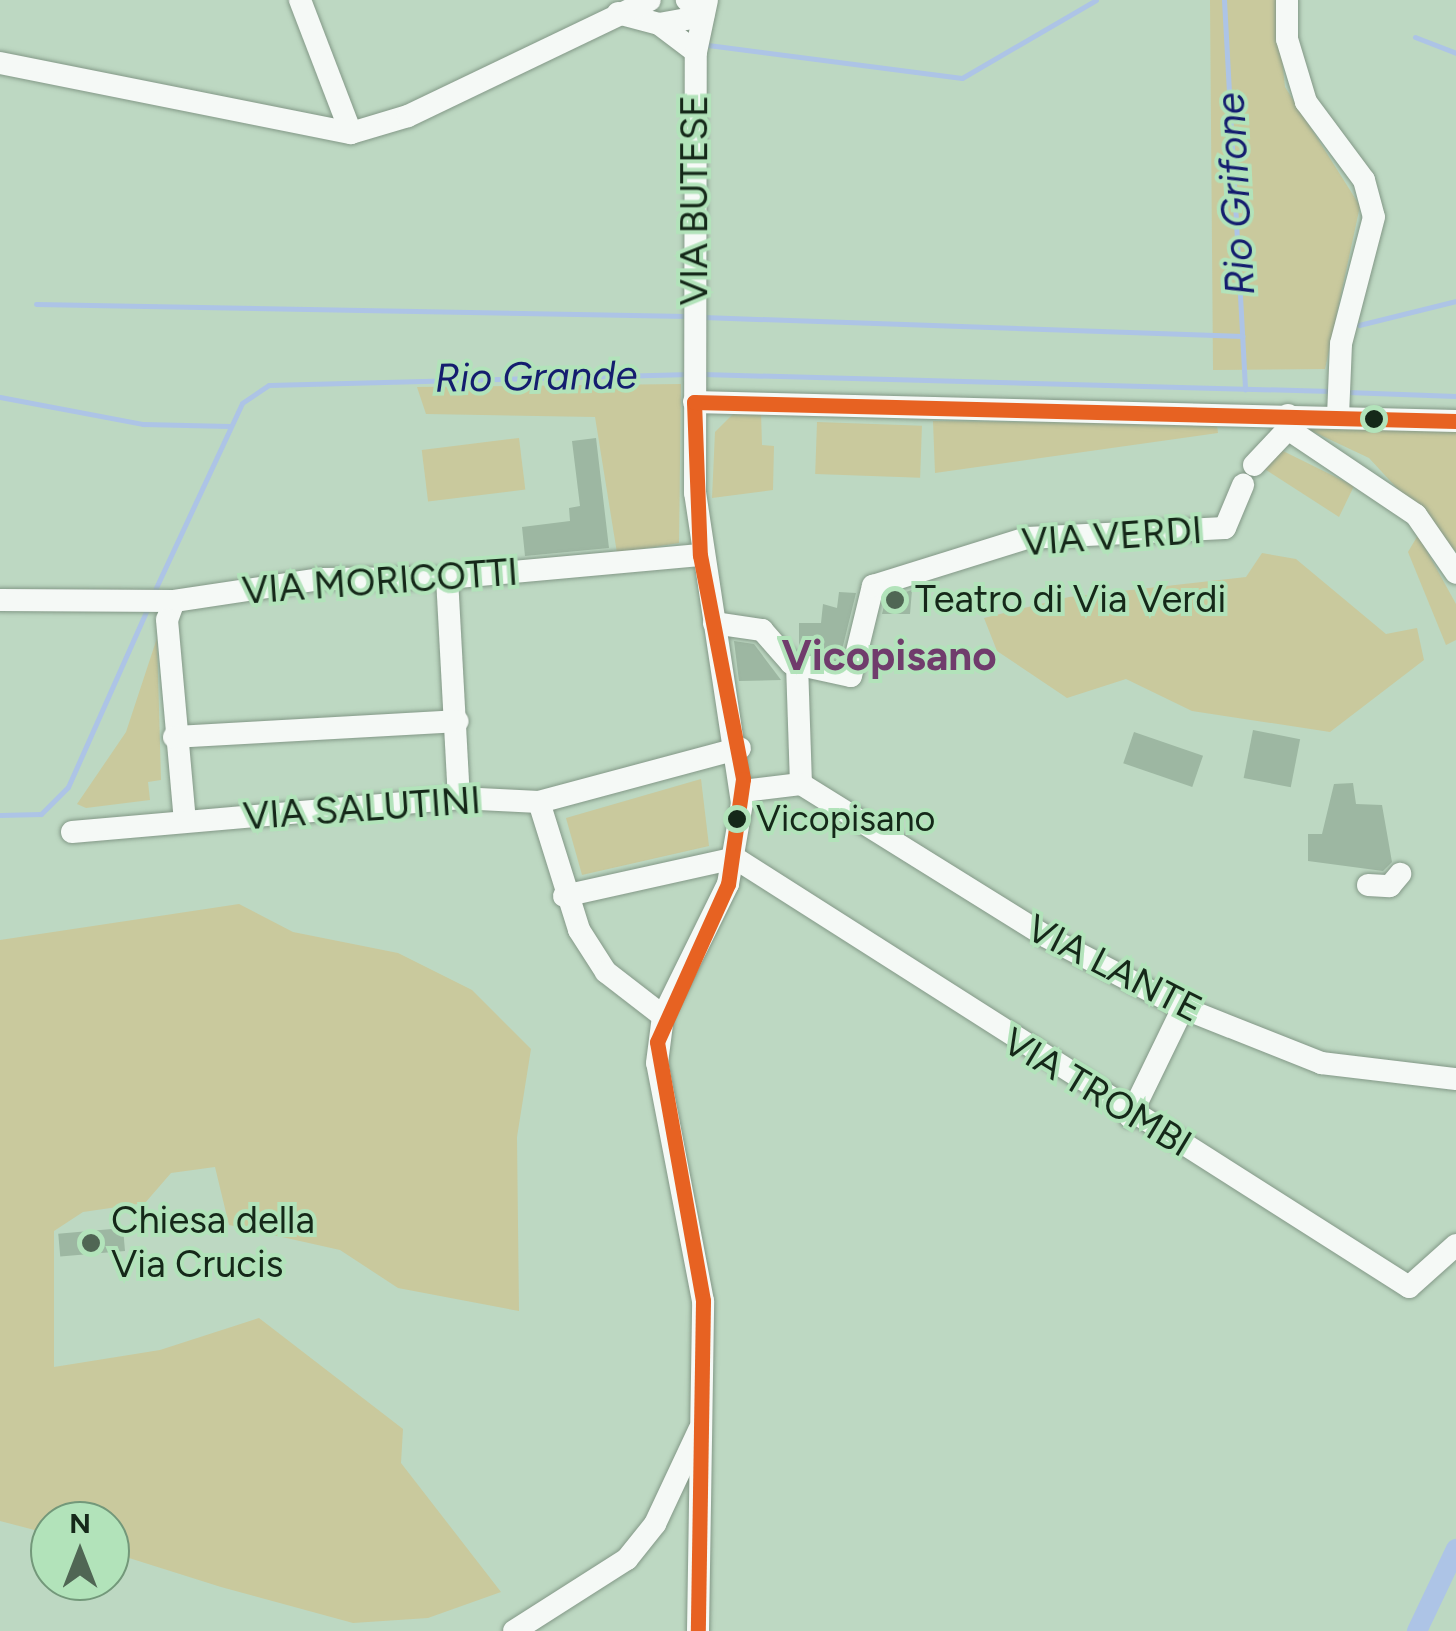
<!DOCTYPE html>
<style>
body{margin:0}
#map{position:relative;width:1456px;height:1631px;overflow:hidden;background:#bdd8c2;font-family:Figtree,sans-serif}
div>[style]{position:absolute}
[style*='--x']{left:calc(var(--x)*1px);top:calc(var(--y)*1px);width:calc(var(--w)*1px);rotate:calc(var(--a)*1deg)}
.green>*{inset:0;background:#c9c99d;transform-origin:0 0}
.stream>*{height:5px;margin:-2.5px;padding:0 2.5px;transform-origin:2.5px;border-radius:2.5px;background:#adc4e6}
.canal>*{height:20px;margin:-10px;padding:0 10px;transform-origin:10px;border-radius:10px;background:#adc4e6}
.building>*{inset:0;background:#9db7a2;transform-origin:0 0}
.roads{filter:drop-shadow(0 0 2px #839887) drop-shadow(0 0 2px #839887)}
.minor>*{height:22px;margin:-11px;padding:0 11px;transform-origin:11px;border-radius:11px;background:#f5f9f6}
.bus-1>*{height:15px;margin:-7.5px;padding:0 7.5px;transform-origin:7.5px;border-radius:7.5px;background:#e76222}
.dots>*{width:28px;height:28px;translate:-50% -50%;box-sizing:border-box;border:5px solid #b2e3ba;border-radius:50%}
span{translate:-50% -50%;white-space:nowrap;text-align:center;line-height:1.15;-webkit-text-stroke:8px #b2e3ba;paint-order:stroke}
.bus-label{font-size:36px;color:#152819}
.left{translate:0 -50%;text-align:left}
.street-label{font-size:38px;color:#152819}
.poi-label{font-size:38px;color:#152819}
.water-label{font-size:40px;color:#141d6f;font-style:italic}
.quarter-label{font-size:42px;color:#703c6c;font-weight:700}
.north{position:absolute;left:30px;top:1501px;width:100px;height:100px;box-sizing:border-box;background:#b2e3ba;border:2px solid #73987a;border-radius:50%;rotate:0deg;font-size:28px;font-weight:700;line-height:40px;text-align:center;color:#152819}
.north::after{content:'';display:block;margin:auto;width:35px;height:45px;background:#506654;clip-path:polygon(50% 0,100% 100%,50% 72%,0 100%)}
</style>
<div id="map">
<div class="green">
<i style="clip-path:polygon(1210px 0,1276px 0,1285px 87px,1360px 206px,1325px 369px,1213px 370px)"></i>
<i style="clip-path:polygon(681px 384px,679px 543px,617px 553px,595px 417px,426px 414px,417px 387px)"></i>
<i style="clip-path:polygon(761px 413px,762px 445px,774px 446px,773px 490px,712px 498px,715px 432px,733px 414px)"></i>
<i style="clip-path:polygon(933px 421px,1217px 424px,1218px 433px,935px 473px)"></i>
<i style="left:817px;top:422px;width:105px;height:52px;rotate:2deg"></i>
<i style="clip-path:polygon(1299px 425px,1456px 432px,1456px 552px,1369px 458px)"></i>
<i style="left:519px;top:438px;width:52px;height:98px;rotate:83deg"></i>
<i style="clip-path:polygon(1281px 450px,1354px 486px,1339px 517px,1260px 466px)"></i>
<i style="clip-path:polygon(1418px 535px,1456px 604px,1456px 640px,1446px 645px,1408px 552px)"></i>
<i style="clip-path:polygon(1262px 553px,1296px 559px,1386px 634px,1417px 628px,1424px 660px,1330px 732px,1192px 711px,1126px 679px,1067px 698px,997px 651px,984px 618px,1069px 597px,1246px 577px)"></i>
<i style="clip-path:polygon(157px 638px,161px 780px,148px 782px,150px 800px,86px 808px,77px 804px,126px 732px)"></i>
<i style="clip-path:polygon(701px 779px,709px 846px,582px 875px,566px 818px)"></i>
<i style="clip-path:polygon(239px 904px,293px 932px,398px 953px,472px 990px,531px 1049px,517px 1137px,519px 1311px,398px 1288px,340px 1250px,229px 1225px,215px 1167px,171px 1173px,145px 1203px,83px 1212px,54px 1231px,54px 1367px,160px 1350px,259px 1318px,403px 1429px,401px 1463px,501px 1592px,428px 1618px,353px 1623px,221px 1587px,110px 1552px,110px 1521px,50px 1521px,50px 1534px,0 1521px,0 940px)"></i>
</div>
<div class="stream">
<i style="--x:1224;--y:0;--w:390;--a:86.9"></i>
<i style="--x:1415;--y:37;--w:44;--a:21.3"></i>
<i style="--x:708;--y:45;--w:256;--a:7.4"></i>
<i style="--x:962;--y:78;--w:155;--a:-30.2"></i>
<i style="--x:36;--y:304;--w:651;--a:1.06"></i>
<i style="--x:703;--y:317;--w:540;--a:2.02"></i>
<i style="--x:1359;--y:325;--w:100;--a:-13.9"></i>
<i style="--x:702;--y:374;--w:629;--a:1.55"></i>
<i style="--x:1347;--y:392;--w:109;--a:2.1"></i>
<i style="--x:0;--y:397;--w:146;--a:10.7"></i>
<i style="--x:143;--y:424;--w:86;--a:1.3"></i>
<i style="--x:154;--y:592;--w:208;--a:-65"></i>
<i style="--x:242;--y:403;--w:32;--a:-34"></i>
<i style="--x:269;--y:385;--w:422;--a:-1.5"></i>
<i style="--x:0;--y:815;--w:41;--a:-1.4"></i>
<i style="--x:41;--y:814;--w:38;--a:-45"></i>
<i style="--x:68;--y:787;--w:197;--a:-66"></i>
</div>
<div class="canal">
<i style="--x:1417;--y:1631;--w:91;--a:-64.6"></i>
</div>
<div class="building">
<i style="clip-path:polygon(596px 438px,609px 548px,525px 556px,522px 527px,570px 521px,569px 508px,580px 506px,572px 441px)"></i>
<i style="clip-path:polygon(912px 590px,910px 614px,882px 614px,886px 598px)"></i>
<i style="clip-path:polygon(839px 592px,856px 593px,840px 658px,799px 649px,799px 623px,821px 623px,823px 604px,837px 608px)"></i>
<i style="clip-path:polygon(734px 641px,754px 644px,781px 680px,739px 681px)"></i>
<i style="left:1253px;top:730px;width:48px;height:49px;rotate:11deg"></i>
<i style="left:1134px;top:732px;width:73px;height:33px;rotate:19deg"></i>
<i style="clip-path:polygon(1353px 783px,1356px 804px,1382px 805px,1392px 862px,1383px 871px,1308px 861px,1308px 834px,1322px 834px,1334px 784px)"></i>
<i style="left:123px;top:1228px;width:23px;height:65px;rotate:85deg"></i>
</div>
<div class="roads">
<div class="minor">
<i style="--x:300;--y:0;--w:142;--a:69"></i>
<i style="--x:1287;--y:0;--w:39;--a:90"></i>
<i style="--x:1287;--y:39;--w:66;--a:73.2"></i>
<i style="--x:1306;--y:102;--w:97;--a:53.4"></i>
<i style="--x:1364;--y:180;--w:38;--a:75"></i>
<i style="--x:1374;--y:217;--w:131;--a:104.6"></i>
<i style="--x:1341;--y:344;--w:72;--a:92.4"></i>
<i style="--x:618;--y:13;--w:42;--a:15"></i>
<i style="--x:659;--y:24;--w:46;--a:37.1"></i>
<i style="--x:659;--y:24;--w:45;--a:-10.3"></i>
<i style="--x:703;--y:16;--w:23;--a:-135"></i>
<i style="--x:0;--y:63;--w:358;--a:11.3"></i>
<i style="--x:351;--y:133;--w:59;--a:-16.6"></i>
<i style="--x:408;--y:116;--w:268;--a:-25.6"></i>
<i style="--x:694;--y:402;--w:762;--a:1.43"></i>
<i style="--x:1288;--y:415;--w:14;--a:90"></i>
<i style="--x:1288;--y:429;--w:154;--a:33.9"></i>
<i style="--x:1416;--y:515;--w:70;--a:55.4"></i>
<i style="--x:1254;--y:465;--w:50;--a:-46.6"></i>
<i style="--x:447;--y:578;--w:220;--a:86.9"></i>
<i style="--x:0;--y:600;--w:174;--a:0.3"></i>
<i style="--x:174;--y:601;--w:149;--a:-8.5"></i>
<i style="--x:321;--y:579;--w:126;--a:-0.5"></i>
<i style="--x:447;--y:578;--w:254;--a:-5.2"></i>
<i style="--x:174;--y:601;--w:20;--a:110"></i>
<i style="--x:167;--y:620;--w:202;--a:84.9"></i>
<i style="--x:714;--y:623;--w:49;--a:8.3"></i>
<i style="--x:762;--y:630;--w:44;--a:48.7"></i>
<i style="--x:791;--y:663;--w:61;--a:12.2"></i>
<i style="--x:851;--y:676;--w:93;--a:-76.3"></i>
<i style="--x:873;--y:586;--w:161;--a:-17.3"></i>
<i style="--x:1027;--y:538;--w:198;--a:-2.9"></i>
<i style="--x:1225;--y:528;--w:47;--a:-67.3"></i>
<i style="--x:797;--y:664;--w:120;--a:88.1"></i>
<i style="--x:174;--y:737;--w:284;--a:-3.2"></i>
<i style="--x:801;--y:784;--w:287;--a:31.9"></i>
<i style="--x:1045;--y:936;--w:156;--a:27.6"></i>
<i style="--x:1183;--y:1008;--w:149;--a:21.7"></i>
<i style="--x:1321;--y:1063;--w:136;--a:6.8"></i>
<i style="--x:743;--y:791;--w:58;--a:-6.9"></i>
<i style="--x:539;--y:802;--w:134;--a:72.6"></i>
<i style="--x:579;--y:930;--w:50;--a:57.3"></i>
<i style="--x:606;--y:972;--w:72;--a:37.7"></i>
<i style="--x:72;--y:832;--w:388;--a:-5"></i>
<i style="--x:459;--y:798;--w:80;--a:2.9"></i>
<i style="--x:539;--y:802;--w:208;--a:-15"></i>
<i style="--x:735;--y:858;--w:799;--a:32.48"></i>
<i style="--x:1409;--y:1287;--w:63;--a:-41.8"></i>
<i style="--x:1368;--y:885;--w:22;--a:3"></i>
<i style="--x:1390;--y:886;--w:16;--a:-50"></i>
<i style="--x:564;--y:896;--w:175;--a:-12.5"></i>
<i style="--x:1130;--y:1117;--w:121;--a:-64.1"></i>
<i style="--x:514;--y:1631;--w:134;--a:-32.5"></i>
<i style="--x:627;--y:1559;--w:45;--a:-51.3"></i>
<i style="--x:655;--y:1524;--w:104;--a:-64.9"></i>
<i style="--x:698;--y:1631;--w:330;--a:-89.1"></i>
<i style="--x:703;--y:1301;--w:242;--a:-100.9"></i>
<i style="--x:657;--y:1063;--w:47;--a:-82.7"></i>
<i style="--x:663;--y:1016;--w:147;--a:-63.8"></i>
<i style="--x:728;--y:884;--w:82;--a:-80.2"></i>
<i style="--x:742;--y:803;--w:314;--a:-98.6"></i>
<i style="--x:695;--y:493;--w:441;--a:-89.9"></i>
<i style="--x:696;--y:52;--w:53;--a:-78.1"></i>
</div>
</div>
<div class="bus-1">
<i style="--x:694;--y:402;--w:153;--a:87.8"></i>
<i style="--x:700;--y:555;--w:228;--a:79.1"></i>
<i style="--x:743;--y:779;--w:106;--a:98.1"></i>
<i style="--x:728;--y:884;--w:173;--a:114.2"></i>
<i style="--x:657;--y:1042;--w:263;--a:79.9"></i>
<i style="--x:703;--y:1301;--w:330;--a:90.9"></i>
<i style="--x:694;--y:402;--w:762;--a:1.43"></i>
</div>
<div class="dots">
<i style="left:1374px;top:419px;background:#152819"></i>
<i style="left:895px;top:600px;background:#506654"></i>
<i style="left:737px;top:819px;background:#152819"></i>
<i style="left:91px;top:1243px;background:#506654"></i>
</div>
<div class="bus-label">
<span class="left" style="left:756px;top:819px">Vicopisano</span>
</div>
<div class="street-label">
<span style="left:695px;top:200px;rotate:-90deg">VIA BUTESE</span>
<span style="left:1112px;top:537px;rotate:-4deg">VIA VERDI</span>
<span style="left:380px;top:582px;rotate:-4deg">VIA MORICOTTI</span>
<span style="left:362px;top:809px;rotate:-4deg">VIA SALUTINI</span>
<span style="left:1114px;top:969px;rotate:27deg">VIA LANTE</span>
<span style="left:1097px;top:1093px;rotate:31deg">VIA TROMBI</span>
</div>
<div class="poi-label">
<span class="left" style="left:915px;top:600px">Teatro di Via Verdi</span>
<span class="left" style="left:111px;top:1243px">Chiesa della<br>Via Crucis</span>
</div>
<div class="water-label">
<span style="left:1235px;top:194px;rotate:-93deg">Rio Grifone</span>
<span style="left:536px;top:376px;rotate:-1deg">Rio Grande</span>
</div>
<div class="quarter-label">
<span style="left:889px;top:656px">Vicopisano</span>
</div>
<div class="north">N</div>
</div>
